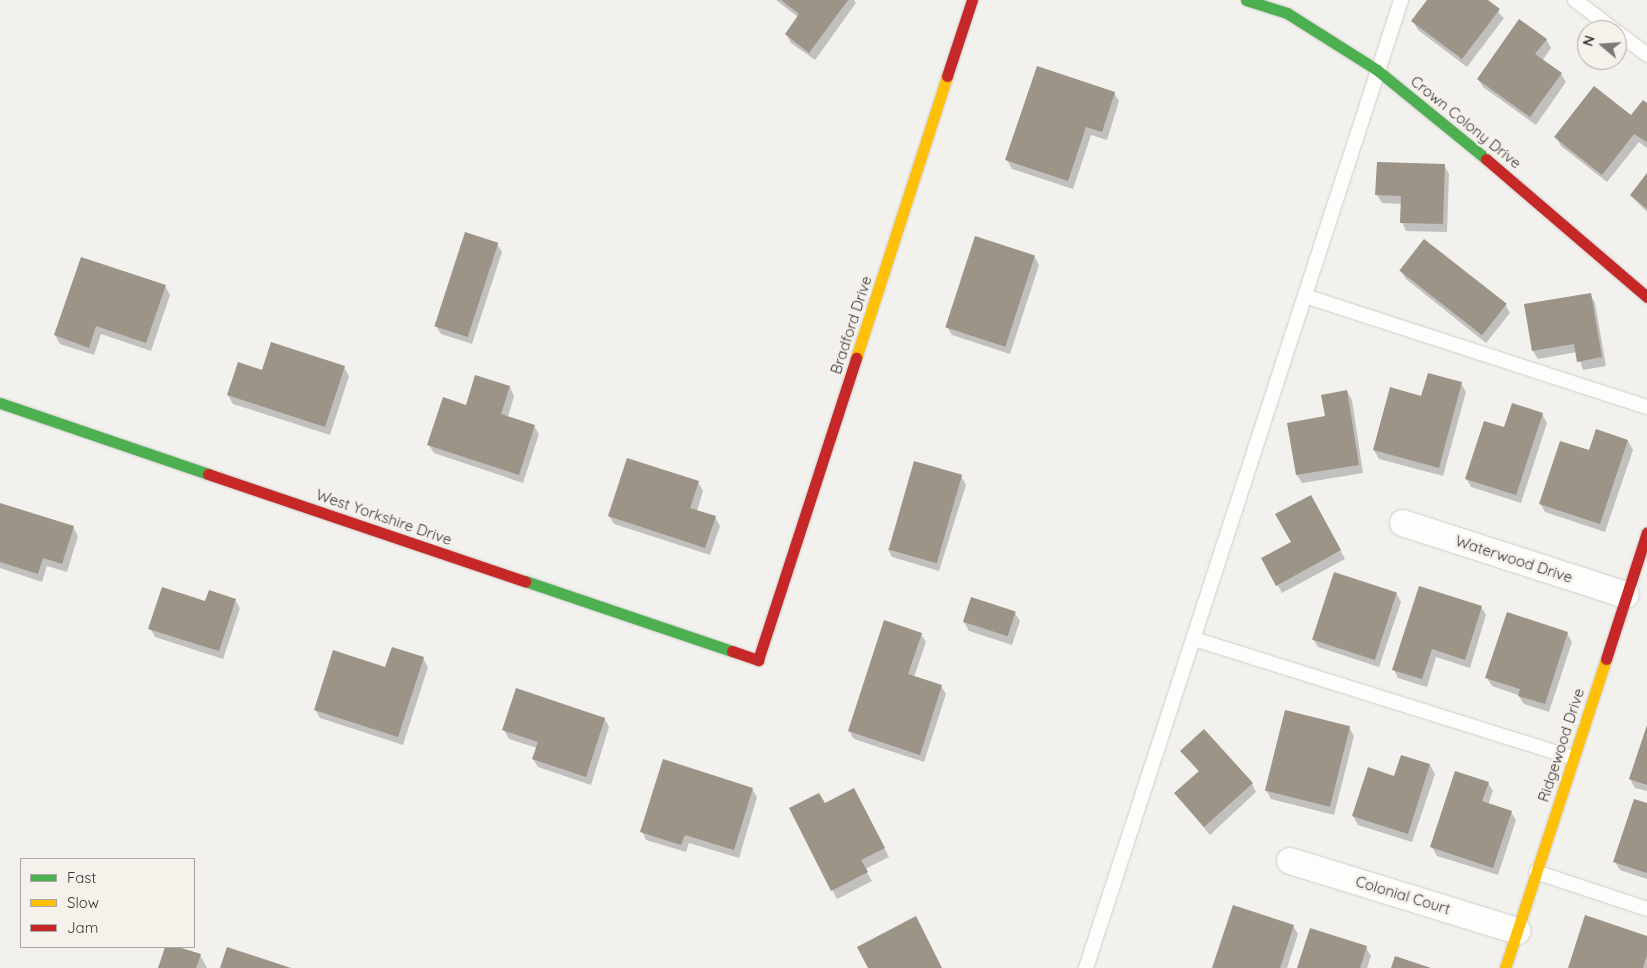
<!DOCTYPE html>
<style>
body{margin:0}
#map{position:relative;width:1647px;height:968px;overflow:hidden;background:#f3f1ee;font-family:Quicksand,sans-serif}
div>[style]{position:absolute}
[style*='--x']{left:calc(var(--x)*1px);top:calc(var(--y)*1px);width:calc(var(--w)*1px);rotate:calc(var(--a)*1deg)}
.shadow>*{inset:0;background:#0003}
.building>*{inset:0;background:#9b9487;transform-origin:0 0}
.roads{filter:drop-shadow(0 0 1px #cfcdcb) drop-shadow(0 0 1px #cfcdcb)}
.lane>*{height:14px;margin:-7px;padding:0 7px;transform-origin:7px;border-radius:7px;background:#fdfdfc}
.street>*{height:26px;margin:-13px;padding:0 13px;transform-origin:13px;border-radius:13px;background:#fdfdfc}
.fast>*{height:11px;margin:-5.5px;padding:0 5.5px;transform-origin:5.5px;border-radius:5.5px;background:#4caf50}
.slow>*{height:11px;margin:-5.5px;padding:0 5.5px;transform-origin:5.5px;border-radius:5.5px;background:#ffc107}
.jam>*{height:11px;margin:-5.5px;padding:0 5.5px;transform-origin:5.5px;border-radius:5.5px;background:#c62828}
span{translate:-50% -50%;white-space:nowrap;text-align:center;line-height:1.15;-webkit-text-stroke:5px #f6f1eb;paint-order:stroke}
.street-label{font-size:15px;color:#3b3937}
.legend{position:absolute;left:20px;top:858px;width:175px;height:90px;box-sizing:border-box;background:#f6f1eb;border:1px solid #aba7a3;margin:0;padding:6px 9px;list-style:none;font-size:15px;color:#3b3937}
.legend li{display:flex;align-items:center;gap:10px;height:25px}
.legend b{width:25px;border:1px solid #aba7a3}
.north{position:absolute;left:1577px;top:20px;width:50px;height:50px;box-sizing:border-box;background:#f6f1eb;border:1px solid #aba7a3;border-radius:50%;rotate:288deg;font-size:14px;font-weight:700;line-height:20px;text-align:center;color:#3b3937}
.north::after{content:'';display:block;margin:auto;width:18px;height:22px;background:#7b7977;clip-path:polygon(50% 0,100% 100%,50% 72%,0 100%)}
</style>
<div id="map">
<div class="shadow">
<i style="clip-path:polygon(776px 0,854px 0,856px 3px,815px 60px,791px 43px,786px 34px,798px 17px)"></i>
<i style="clip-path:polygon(1429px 0,1486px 0,1504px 18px,1467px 67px,1418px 30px,1413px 21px)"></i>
<i style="clip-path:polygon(1546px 39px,1551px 48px,1542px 61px,1561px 74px,1566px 82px,1536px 125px,1483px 87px,1478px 79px)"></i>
<i style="clip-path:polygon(1114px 93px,1119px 101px,1107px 140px,1091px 135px,1073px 189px,1012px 169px,1007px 160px)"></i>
<i style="clip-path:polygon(1647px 105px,1647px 148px,1639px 142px,1607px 182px,1561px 146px,1556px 137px,1631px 117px)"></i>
<i style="clip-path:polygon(1444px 165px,1449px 174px,1447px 232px,1406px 231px,1402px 222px,1402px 204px,1382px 203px,1377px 195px)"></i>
<i style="clip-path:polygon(1647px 175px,1647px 212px,1631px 196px)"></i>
<i style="clip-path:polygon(497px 244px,502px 252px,472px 344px,441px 334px,436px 326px)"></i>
<i style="clip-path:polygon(1034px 256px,1039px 265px,1010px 354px,952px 335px,947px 327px)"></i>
<i style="clip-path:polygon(1401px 271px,1505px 304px,1510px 313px,1486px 343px,1406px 279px)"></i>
<i style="clip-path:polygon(165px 286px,170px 295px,151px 351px,101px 334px,94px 355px,60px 344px,55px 335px)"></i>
<i style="clip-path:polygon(1590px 294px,1595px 303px,1606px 366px,1583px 370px,1577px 352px,1538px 359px,1533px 351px)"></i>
<i style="clip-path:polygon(344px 367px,349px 376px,330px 435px,233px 404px,228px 395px,263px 372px)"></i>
<i style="clip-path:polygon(476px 377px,510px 387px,514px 396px,508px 417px,534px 426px,539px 434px,523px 483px,434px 453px,429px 445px,466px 406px)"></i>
<i style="clip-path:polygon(1461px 383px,1466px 392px,1443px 476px,1379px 459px,1374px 450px,1422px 398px)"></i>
<i style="clip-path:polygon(1347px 391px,1352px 400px,1363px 473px,1302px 483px,1297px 475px)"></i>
<i style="clip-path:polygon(1542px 414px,1547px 423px,1521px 503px,1471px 487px,1466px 478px,1505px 429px)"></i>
<i style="clip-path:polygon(1597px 431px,1628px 441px,1633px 450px,1605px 532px,1545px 512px,1540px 503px,1590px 452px)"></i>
<i style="clip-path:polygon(961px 476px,966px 485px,939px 571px,892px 557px,888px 549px)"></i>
<i style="clip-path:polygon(698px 482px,703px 491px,697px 511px,715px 517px,720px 526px,710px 555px,614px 524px,609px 516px)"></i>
<i style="clip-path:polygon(0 504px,73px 527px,78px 536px,67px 572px,47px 566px,42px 582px,0 568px)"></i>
<i style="clip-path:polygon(1316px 505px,1345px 559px,1282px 593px,1263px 559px,1292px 543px)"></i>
<i style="clip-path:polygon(1396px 593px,1401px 602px,1379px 667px,1318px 647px,1313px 639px)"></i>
<i style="clip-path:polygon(235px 600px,240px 608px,223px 659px,155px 637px,150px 628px)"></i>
<i style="clip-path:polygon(1481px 607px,1486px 615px,1470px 668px,1436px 657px,1427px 687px,1398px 678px,1394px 670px)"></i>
<i style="clip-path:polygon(1015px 613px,1020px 621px,1012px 645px,969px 631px,964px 622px)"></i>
<i style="clip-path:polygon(1567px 633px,1572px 642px,1549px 712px,1524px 704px,1518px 695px,1492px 686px,1487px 678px)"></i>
<i style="clip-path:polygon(921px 634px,926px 642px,914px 677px,941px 686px,946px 694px,924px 762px,854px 739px,849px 731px)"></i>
<i style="clip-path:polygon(423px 658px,428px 667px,403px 745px,320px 718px,315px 709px)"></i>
<i style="clip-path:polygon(605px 719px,609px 727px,591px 785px,538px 767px,533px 759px,537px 748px,509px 739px,504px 730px)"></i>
<i style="clip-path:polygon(1349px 727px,1354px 736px,1334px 815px,1271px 799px,1266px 790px)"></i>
<i style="clip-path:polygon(1647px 728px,1647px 791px,1635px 788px,1630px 779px)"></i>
<i style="clip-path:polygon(1182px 751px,1252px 784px,1256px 792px,1210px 835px,1176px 794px,1199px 772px)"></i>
<i style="clip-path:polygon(1402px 756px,1430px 765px,1435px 774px,1412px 842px,1358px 825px,1353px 816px,1395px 778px)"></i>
<i style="clip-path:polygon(1488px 783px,1493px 791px,1488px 805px,1511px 812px,1516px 820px,1498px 875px,1437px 856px,1432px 847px)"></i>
<i style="clip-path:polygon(752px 789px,757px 797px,739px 858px,689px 843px,686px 852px,646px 840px,642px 831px)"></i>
<i style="clip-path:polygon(858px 798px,889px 857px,865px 869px,872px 881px,837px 899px,791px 809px)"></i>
<i style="clip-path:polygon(1647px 805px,1647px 879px,1620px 870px,1615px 862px)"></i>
<i style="clip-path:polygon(1293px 926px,1298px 934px,1287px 968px,1213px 968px)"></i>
<i style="clip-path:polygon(1647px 937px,1647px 968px,1569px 968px)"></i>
<i style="clip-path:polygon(166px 947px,200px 955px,207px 968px,160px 968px)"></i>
<i style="clip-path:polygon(1366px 947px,1371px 956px,1367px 968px,1298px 968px)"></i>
</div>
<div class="building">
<i style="clip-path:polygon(781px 0,848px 0,809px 53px,785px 34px,799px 14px)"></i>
<i style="clip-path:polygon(1427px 0,1488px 0,1500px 9px,1462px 59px,1411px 21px)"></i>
<i style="clip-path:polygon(1519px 19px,1547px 39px,1535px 54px,1562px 73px,1530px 117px,1477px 79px)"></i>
<i style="clip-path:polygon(1037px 66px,1115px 92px,1102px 132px,1086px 127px,1068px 181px,1005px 160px)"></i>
<i style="clip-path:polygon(1594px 86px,1631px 115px,1643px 100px,1647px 103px,1647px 142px,1634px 134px,1602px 175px,1554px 137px)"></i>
<i style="clip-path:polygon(1377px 162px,1445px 164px,1443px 224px,1400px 223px,1401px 196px,1375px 195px)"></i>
<i style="clip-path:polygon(1647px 173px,1647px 209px,1630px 195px)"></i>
<i style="left:465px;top:232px;width:35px;height:99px;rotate:18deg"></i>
<i style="left:975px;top:236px;width:63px;height:96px;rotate:18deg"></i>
<i style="left:1424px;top:239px;width:105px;height:40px;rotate:38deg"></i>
<i style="clip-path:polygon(81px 257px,166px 285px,146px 343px,96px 326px,89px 348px,54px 335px)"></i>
<i style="clip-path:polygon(1591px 293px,1602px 357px,1577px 362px,1574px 344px,1532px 351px,1524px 304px)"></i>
<i style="clip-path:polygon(271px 342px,345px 366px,325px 427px,227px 395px,238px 362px,262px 370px)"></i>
<i style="clip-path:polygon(1428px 373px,1462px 382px,1439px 468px,1373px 450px,1390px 387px,1421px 396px)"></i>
<i style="clip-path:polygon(475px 375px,510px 386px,501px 414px,535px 425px,519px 475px,427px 445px,443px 397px,466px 405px)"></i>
<i style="clip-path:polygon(1347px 390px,1359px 465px,1296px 475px,1287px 423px,1325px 416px,1321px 395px)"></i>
<i style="clip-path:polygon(1512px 403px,1543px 413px,1516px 495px,1465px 479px,1484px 421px,1504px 427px)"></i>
<i style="clip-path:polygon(1596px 429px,1628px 440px,1600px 524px,1539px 504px,1560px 441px,1589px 450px)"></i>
<i style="clip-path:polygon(627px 458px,699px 481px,690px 508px,716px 516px,705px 548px,608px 516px)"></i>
<i style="left:914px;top:461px;width:50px;height:92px;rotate:16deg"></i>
<i style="clip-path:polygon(1311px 495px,1341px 550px,1276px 586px,1261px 558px,1291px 542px,1275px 514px)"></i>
<i style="clip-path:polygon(0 503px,74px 526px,62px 564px,43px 558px,38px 574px,0 562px)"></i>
<i style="left:1334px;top:572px;width:66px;height:71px;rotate:18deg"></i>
<i style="clip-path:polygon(1419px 586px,1482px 606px,1465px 660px,1432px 649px,1422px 679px,1392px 670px)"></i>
<i style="clip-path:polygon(162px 587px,205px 601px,209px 590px,236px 599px,219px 651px,148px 629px)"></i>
<i style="left:971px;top:597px;width:47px;height:26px;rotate:18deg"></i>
<i style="clip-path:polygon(1507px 612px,1568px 632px,1545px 704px,1518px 696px,1520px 689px,1485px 678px)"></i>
<i style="clip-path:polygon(884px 620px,922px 633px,908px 674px,942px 685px,920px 755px,848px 731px)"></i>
<i style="clip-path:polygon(392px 647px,424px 657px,398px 737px,314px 710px,333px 650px,385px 667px)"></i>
<i style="clip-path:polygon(516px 688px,605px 718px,586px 777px,532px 759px,538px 742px,502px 730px)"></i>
<i style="left:1285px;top:710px;width:67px;height:83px;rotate:14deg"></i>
<i style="clip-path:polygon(1647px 725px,1647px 785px,1629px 779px)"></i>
<i style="clip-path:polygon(1204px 729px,1253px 783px,1204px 827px,1174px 793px,1199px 771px,1180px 751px)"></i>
<i style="clip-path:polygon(1401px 755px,1430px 764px,1408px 834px,1352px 816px,1368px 767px,1394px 776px)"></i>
<i style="clip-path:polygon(663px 759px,753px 788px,734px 850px,685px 835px,681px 845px,640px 832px)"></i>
<i style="clip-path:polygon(1455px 771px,1489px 782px,1482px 801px,1512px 811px,1493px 868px,1430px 847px)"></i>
<i style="clip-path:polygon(854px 788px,885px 848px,861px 860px,868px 872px,831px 891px,789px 808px,819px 793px,825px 803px)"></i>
<i style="clip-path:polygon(1634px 799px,1647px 803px,1647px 873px,1613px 862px)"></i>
<i style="clip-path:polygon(1233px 905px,1294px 925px,1280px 968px,1212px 968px)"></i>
<i style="clip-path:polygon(1585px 915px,1647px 936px,1647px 955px,1643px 968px,1568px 968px)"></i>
<i style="clip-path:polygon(916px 916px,942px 968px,868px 968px,857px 947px)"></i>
<i style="clip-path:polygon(1310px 928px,1367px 946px,1360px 968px,1297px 968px)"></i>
<i style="clip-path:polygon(165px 947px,178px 947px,201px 954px,196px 968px,158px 968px)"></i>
<i style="clip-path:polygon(227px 947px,291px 968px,220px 968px)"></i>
<i style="clip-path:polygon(1395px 956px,1431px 968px,1391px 968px)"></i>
</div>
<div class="roads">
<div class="lane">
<i style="--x:1575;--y:0;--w:49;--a:37.6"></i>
<i style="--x:1617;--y:32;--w:38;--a:37"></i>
<i style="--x:1305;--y:296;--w:360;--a:18"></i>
<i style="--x:1194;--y:639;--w:397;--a:17.4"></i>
<i style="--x:1536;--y:872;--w:117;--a:18.4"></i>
<i style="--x:1086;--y:968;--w:1018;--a:-71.97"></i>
</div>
<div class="street">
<i style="--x:1403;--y:523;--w:234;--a:17.9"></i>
<i style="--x:1290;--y:861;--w:238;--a:17.1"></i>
</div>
<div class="fast">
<i style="--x:1246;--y:0;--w:43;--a:17.6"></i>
<i style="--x:1287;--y:13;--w:107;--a:32.3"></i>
<i style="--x:1377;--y:70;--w:141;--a:39.2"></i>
<i style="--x:0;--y:403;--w:220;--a:18.8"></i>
<i style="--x:525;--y:581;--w:219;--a:18.7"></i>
</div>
<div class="slow">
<i style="--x:856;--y:358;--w:296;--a:-72.1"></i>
<i style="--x:1505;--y:968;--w:325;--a:-71.9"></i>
</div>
<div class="jam">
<i style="--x:947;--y:76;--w:80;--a:-71.8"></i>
<i style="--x:1486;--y:159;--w:212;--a:40.6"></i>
<i style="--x:208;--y:474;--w:335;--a:18.7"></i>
<i style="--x:732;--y:651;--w:28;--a:19"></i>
<i style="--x:758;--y:660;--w:318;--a:-72"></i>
<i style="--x:1606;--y:659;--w:133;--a:-72.1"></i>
</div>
</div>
<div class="street-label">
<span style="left:1466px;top:122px;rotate:39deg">Crown Colony Drive</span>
<span style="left:851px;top:325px;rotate:-72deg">Bradford Drive</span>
<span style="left:384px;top:517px;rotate:19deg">West Yorkshire Drive</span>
<span style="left:1514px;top:559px;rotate:18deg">Waterwood Drive</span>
<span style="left:1561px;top:745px;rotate:-72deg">Ridgewood Drive</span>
<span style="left:1403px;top:895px;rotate:17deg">Colonial Court</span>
</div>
<ul class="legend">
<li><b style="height:6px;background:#4caf50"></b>Fast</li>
<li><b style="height:6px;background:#ffc107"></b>Slow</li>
<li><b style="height:6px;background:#c62828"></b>Jam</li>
</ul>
<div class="north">N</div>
</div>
